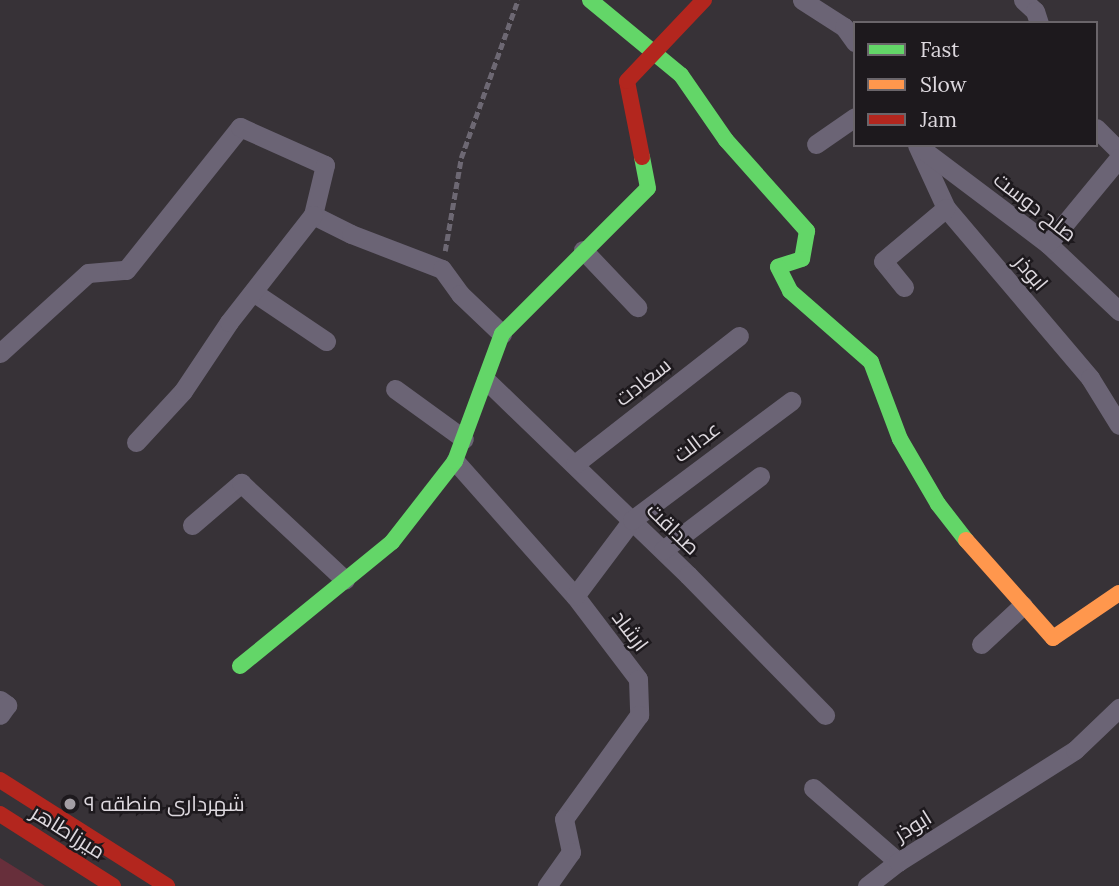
<!DOCTYPE html>
<meta charset="utf-8">
<style>
body{margin:0}
#map{position:relative;width:1119px;height:886px;overflow:hidden;background:#373237;font-family:Lora,Cairo,serif}
div>[style]{position:absolute}
[style*='--x']{left:calc(var(--x)*1px);top:calc(var(--y)*1px);width:calc(var(--w)*1px);rotate:calc(var(--a)*1deg)}
.green>*{inset:0;background:#672f3b}
.path>*{height:4.5px;margin-top:-2.25px;transform-origin:0;background:repeating-linear-gradient(90deg,#6d6873 0 7px,transparent 0 10.5px)}
.street>*{height:19px;margin:-9.5px;padding:0 9.5px;transform-origin:9.5px;border-radius:9.5px;background:#6b6475}
.fast>*{height:16px;margin:-8px;padding:0 8px;transform-origin:8px;border-radius:8px;background:#63d668}
.slow>*{height:16px;margin:-8px;padding:0 8px;transform-origin:8px;border-radius:8px;background:#ff974d}
.jam>*{height:16px;margin:-8px;padding:0 8px;transform-origin:8px;border-radius:8px;background:#b3261e}
.dots>*{width:19px;height:19px;translate:-50% -50%;box-sizing:border-box;border:4px solid #1d191d;border-radius:50%}
span{translate:-50% -50%;white-space:nowrap;text-align:center;line-height:1.15;-webkit-text-stroke:5px #1d191d;paint-order:stroke}
.street-label{font-size:21px;color:#ddd8de}
.poi-label{font-size:21px;color:#ddd8de}
.left{translate:0 -50%;text-align:left}
.legend{position:absolute;left:853px;top:21px;width:245px;height:126px;box-sizing:border-box;background:#1d191d;border:2px solid #6a656a;margin:0;padding:9px 12px;list-style:none;font-size:21px;color:#ddd8de}
.legend li{display:flex;align-items:center;gap:14px;height:35px}
.legend b{width:35px;border:2px solid #6a656a}
</style>
<div id="map">
<div class="green">
<i style="clip-path:polygon(0 858px,45px 886px,0 886px)"></i>
</div>
<div class="path">
<i style="--x:445;--y:251;--w:94;--a:-80.2"></i>
<i style="--x:461;--y:158;--w:168;--a:-70.2"></i>
</div>
<div class="street">
<i style="--x:802;--y:0;--w:50;--a:32.7"></i>
<i style="--x:844;--y:27;--w:19;--a:54"></i>
<i style="--x:1023;--y:0;--w:16;--a:43"></i>
<i style="--x:1035;--y:11;--w:13;--a:72"></i>
<i style="--x:1096;--y:128;--w:33;--a:45"></i>
<i style="--x:816;--y:144;--w:47;--a:-34.7"></i>
<i style="--x:917;--y:145;--w:69;--a:65.3"></i>
<i style="--x:946;--y:208;--w:223;--a:49.7"></i>
<i style="--x:1090;--y:378;--w:55;--a:58.3"></i>
<i style="--x:918;--y:146;--w:163;--a:37"></i>
<i style="--x:1048;--y:244;--w:98;--a:43.3"></i>
<i style="--x:1048;--y:244;--w:112;--a:-50.5"></i>
<i style="--x:583;--y:250;--w:79;--a:46.5"></i>
<i style="--x:904;--y:287;--w:33;--a:-129"></i>
<i style="--x:883;--y:261;--w:82;--a:-40.1"></i>
<i style="--x:253;--y:292;--w:88;--a:33.9"></i>
<i style="--x:0;--y:353;--w:119;--a:-42.3"></i>
<i style="--x:88;--y:273;--w:38;--a:-5"></i>
<i style="--x:126;--y:270;--w:183;--a:-51.4"></i>
<i style="--x:240;--y:127;--w:93;--a:24.1"></i>
<i style="--x:325;--y:165;--w:51;--a:103.5"></i>
<i style="--x:313;--y:215;--w:42;--a:26.6"></i>
<i style="--x:351;--y:234;--w:97;--a:21"></i>
<i style="--x:442;--y:269;--w:31;--a:54"></i>
<i style="--x:460;--y:294;--w:58;--a:43.6"></i>
<i style="--x:486;--y:380;--w:281;--a:44"></i>
<i style="--x:688;--y:575;--w:196;--a:45.6"></i>
<i style="--x:395;--y:389;--w:85;--a:35.9"></i>
<i style="--x:136;--y:442;--w:69;--a:-47.3"></i>
<i style="--x:183;--y:391;--w:83;--a:-56.3"></i>
<i style="--x:229;--y:322;--w:136;--a:-51.9"></i>
<i style="--x:455;--y:461;--w:181;--a:48.4"></i>
<i style="--x:575;--y:596;--w:104;--a:52.8"></i>
<i style="--x:638;--y:679;--w:36;--a:88"></i>
<i style="--x:639;--y:715;--w:128;--a:125.8"></i>
<i style="--x:564;--y:819;--w:34;--a:78"></i>
<i style="--x:571;--y:852;--w:42;--a:125.2"></i>
<i style="--x:575;--y:464;--w:208;--a:-38"></i>
<i style="--x:192;--y:525;--w:65;--a:-40.6"></i>
<i style="--x:241;--y:483;--w:142;--a:43"></i>
<i style="--x:663;--y:550;--w:122;--a:-37.3"></i>
<i style="--x:575;--y:596;--w:95;--a:-53.1"></i>
<i style="--x:632;--y:520;--w:199;--a:-36.8"></i>
<i style="--x:981;--y:644;--w:57;--a:-42.9"></i>
<i style="--x:0;--y:700;--w:9;--a:36"></i>
<i style="--x:7;--y:705;--w:12;--a:125"></i>
<i style="--x:813;--y:788;--w:113;--a:41"></i>
<i style="--x:867;--y:886;--w:39;--a:-38"></i>
<i style="--x:898;--y:862;--w:209;--a:-32.3"></i>
<i style="--x:1075;--y:750;--w:61;--a:-43.7"></i>
</div>
<div class="fast">
<i style="--x:590;--y:0;--w:118;--a:39.5"></i>
<i style="--x:681;--y:75;--w:79;--a:55.3"></i>
<i style="--x:726;--y:140;--w:122;--a:48.3"></i>
<i style="--x:807;--y:231;--w:28;--a:100"></i>
<i style="--x:802;--y:259;--w:25;--a:162"></i>
<i style="--x:778;--y:267;--w:27;--a:63"></i>
<i style="--x:790;--y:291;--w:108;--a:41.2"></i>
<i style="--x:871;--y:362;--w:82;--a:69.4"></i>
<i style="--x:900;--y:439;--w:75;--a:59.7"></i>
<i style="--x:938;--y:504;--w:46;--a:52.1"></i>
<i style="--x:240;--y:666;--w:196;--a:-39.2"></i>
<i style="--x:392;--y:542;--w:103;--a:-52.1"></i>
<i style="--x:455;--y:461;--w:135;--a:-69.7"></i>
<i style="--x:502;--y:334;--w:206;--a:-45"></i>
<i style="--x:648;--y:188;--w:32;--a:-101"></i>
</div>
<div class="slow">
<i style="--x:966;--y:540;--w:131;--a:48.4"></i>
<i style="--x:1053;--y:638;--w:80;--a:-34.3"></i>
</div>
<div class="jam">
<i style="--x:642;--y:157;--w:77;--a:-101.2"></i>
<i style="--x:627;--y:81;--w:112;--a:-46.5"></i>
<i style="--x:0;--y:780;--w:198;--a:32.4"></i>
<i style="--x:0;--y:814;--w:134;--a:32.5"></i>
</div>
<div class="dots">
<i style="left:70px;top:804px;background:#a39ea4"></i>
</div>
<div class="street-label">
<span style="left:1035px;top:207px;rotate:38deg">صلح دوست</span>
<span style="left:1031px;top:273px;rotate:50deg">ابوذر</span>
<span style="left:643px;top:382px;rotate:-38deg">سعادت</span>
<span style="left:697px;top:442px;rotate:-37deg">عدالت</span>
<span style="left:673px;top:529px;rotate:44deg">صداقت</span>
<span style="left:630px;top:631px;rotate:53deg">ارشاد</span>
<span style="left:913px;top:826px;rotate:-32deg">ابوذر</span>
<span style="left:68px;top:832px;rotate:32deg">میرزاطاهر</span>
</div>
<div class="poi-label">
<span class="left" style="left:84px;top:804px">شهرداری منطقه ۹</span>
</div>
<ul class="legend">
<li><b style="height:9px;background:#63d668"></b>Fast</li>
<li><b style="height:9px;background:#ff974d"></b>Slow</li>
<li><b style="height:9px;background:#b3261e"></b>Jam</li>
</ul>
</div>
